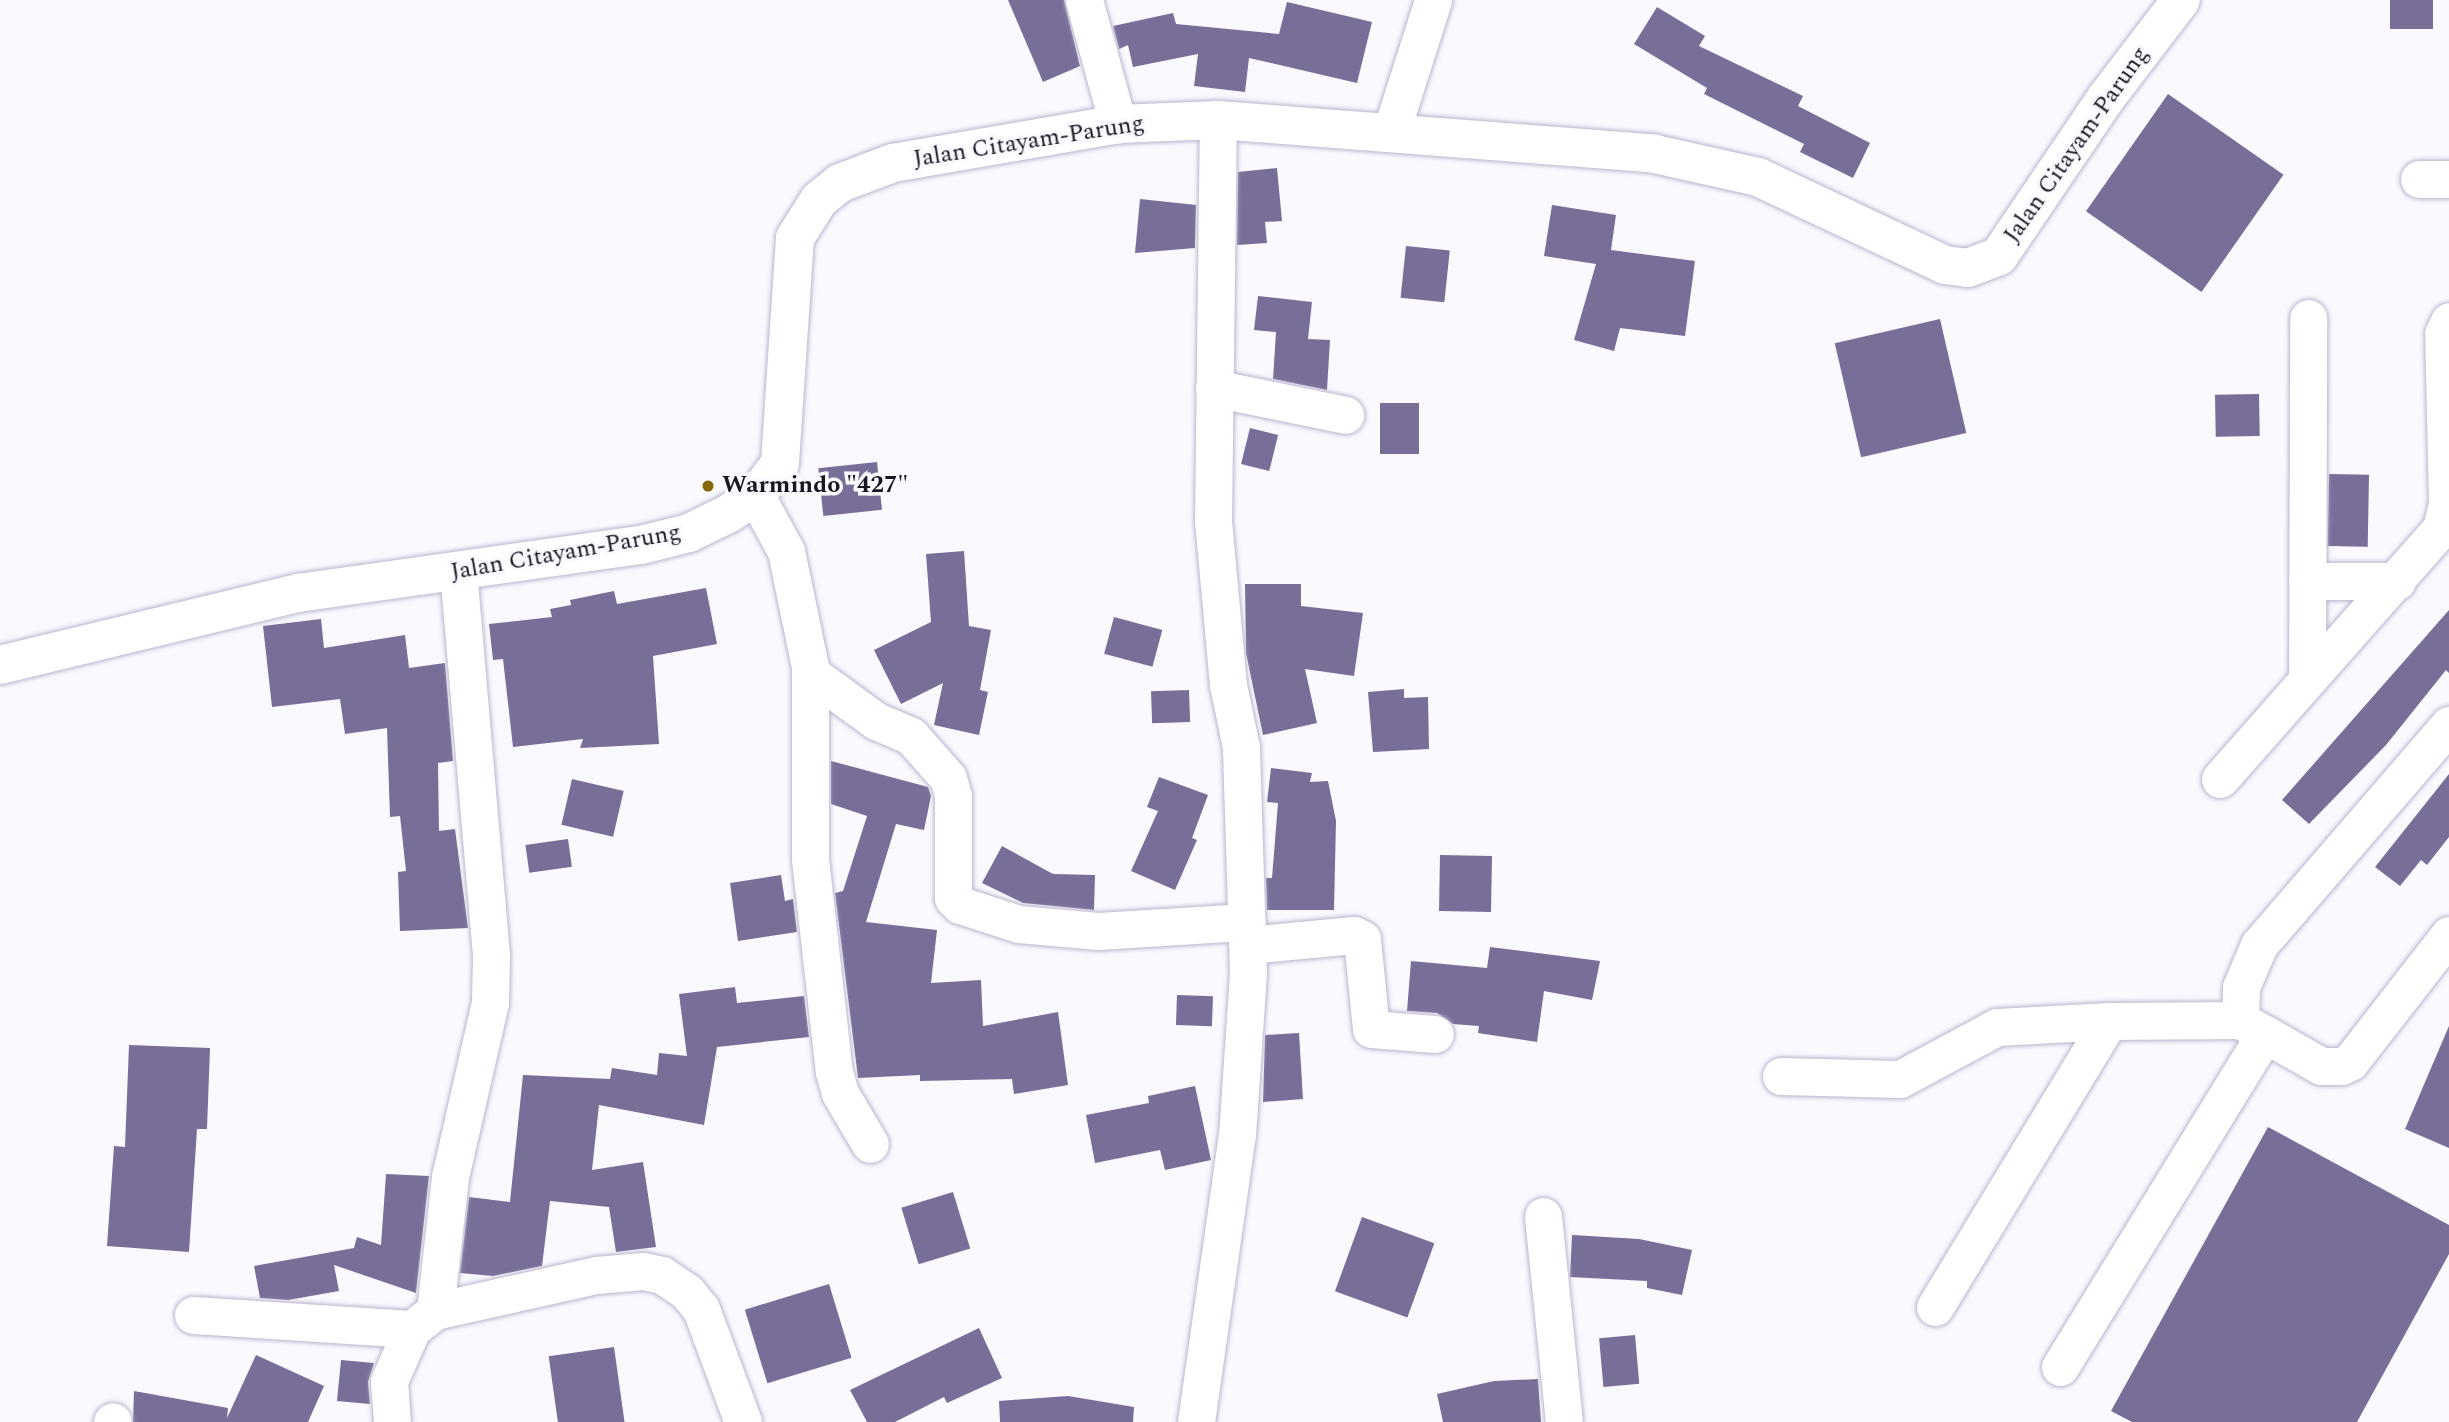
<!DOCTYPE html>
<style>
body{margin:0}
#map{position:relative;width:2449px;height:1422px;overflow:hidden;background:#faf9fe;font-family:Spectral,serif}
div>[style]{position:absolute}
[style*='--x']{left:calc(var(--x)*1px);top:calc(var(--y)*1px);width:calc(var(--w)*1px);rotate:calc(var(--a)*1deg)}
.building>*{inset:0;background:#786e98;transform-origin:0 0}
.roads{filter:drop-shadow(0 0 2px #bab5cf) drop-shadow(0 0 2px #bab5cf)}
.street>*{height:37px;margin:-18.5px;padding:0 18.5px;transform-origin:18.5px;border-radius:18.5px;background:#fff}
.secondary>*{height:38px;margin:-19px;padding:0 19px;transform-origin:19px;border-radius:19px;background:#fff}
.dots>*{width:19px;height:19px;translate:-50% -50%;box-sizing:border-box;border:4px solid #faf9fe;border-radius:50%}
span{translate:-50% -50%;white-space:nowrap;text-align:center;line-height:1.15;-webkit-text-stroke:7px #faf9fe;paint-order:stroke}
.street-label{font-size:24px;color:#191721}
.poi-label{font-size:24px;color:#191721;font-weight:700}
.left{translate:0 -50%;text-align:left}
</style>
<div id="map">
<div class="building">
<i style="clip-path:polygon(1008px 0,1064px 0,1080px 66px,1043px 82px)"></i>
<i style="left:2390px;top:0;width:43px;height:29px"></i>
<i style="clip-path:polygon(1287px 2px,1372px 22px,1357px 83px,1249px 58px,1245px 92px,1194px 86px,1198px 54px,1133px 67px,1128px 45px,1119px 49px,1113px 26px,1173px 13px,1176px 24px,1279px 34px)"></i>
<i style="clip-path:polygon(1657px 7px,1705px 36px,1699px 46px,1803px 96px,1798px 106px,1870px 143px,1853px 178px,1800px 152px,1804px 144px,1704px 94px,1707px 88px,1634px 44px)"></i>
<i style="left:2168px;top:94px;width:141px;height:143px;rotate:35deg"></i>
<i style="clip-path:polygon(1277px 168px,1282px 221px,1265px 222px,1267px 243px,1237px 245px,1238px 172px)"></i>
<i style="clip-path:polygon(1140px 199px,1196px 205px,1195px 248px,1135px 253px)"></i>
<i style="clip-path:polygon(1552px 205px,1616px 215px,1611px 250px,1695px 261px,1685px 336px,1620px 328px,1614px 351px,1574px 340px,1596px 264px,1544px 256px)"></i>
<i style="left:1406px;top:246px;width:44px;height:52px;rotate:6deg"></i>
<i style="clip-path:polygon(1258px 296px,1312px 302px,1308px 339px,1330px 340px,1327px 390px,1273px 379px,1276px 332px,1254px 330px)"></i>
<i style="left:1940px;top:319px;width:117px;height:108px;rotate:77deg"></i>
<i style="left:2259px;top:394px;width:42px;height:44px;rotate:89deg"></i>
<i style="left:1380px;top:403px;width:39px;height:51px"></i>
<i style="left:1250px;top:428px;width:29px;height:37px;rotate:14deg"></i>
<i style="left:877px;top:462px;width:48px;height:59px;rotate:84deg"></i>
<i style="left:2329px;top:474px;width:40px;height:72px;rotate:1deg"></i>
<i style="clip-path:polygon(964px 551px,969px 626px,991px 630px,980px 690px,988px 692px,979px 735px,934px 725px,943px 683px,901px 704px,874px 650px,931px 622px,926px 554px)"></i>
<i style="clip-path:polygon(1245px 584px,1301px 584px,1301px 606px,1363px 613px,1354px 676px,1305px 669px,1317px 723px,1263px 735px,1246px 653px)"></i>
<i style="clip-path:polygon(706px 588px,717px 644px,653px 656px,659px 744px,580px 748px,583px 739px,513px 747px,503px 659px,493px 660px,489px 624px,552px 617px,550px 609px,571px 605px,570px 600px,614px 591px,617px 604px)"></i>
<i style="clip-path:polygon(2449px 610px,2449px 673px,2446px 670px,2386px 745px,2309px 824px,2282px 800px)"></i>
<i style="left:1114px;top:617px;width:50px;height:38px;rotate:15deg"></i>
<i style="clip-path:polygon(321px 619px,324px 648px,405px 635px,409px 668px,445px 663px,453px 761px,438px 763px,439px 831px,455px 829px,468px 928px,400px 931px,398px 872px,406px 871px,400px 816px,390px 817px,387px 728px,345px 734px,340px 699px,272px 707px,263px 626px)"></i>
<i style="clip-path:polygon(1404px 689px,1404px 698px,1428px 697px,1429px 749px,1373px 752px,1368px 692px)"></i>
<i style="left:1189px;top:690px;width:32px;height:38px;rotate:88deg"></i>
<i style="clip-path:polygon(831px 761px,928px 787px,931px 796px,924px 830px,896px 824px,866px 922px,937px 930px,931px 983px,981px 980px,983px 1026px,1058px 1012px,1068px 1085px,1014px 1094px,1012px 1079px,920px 1081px,920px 1075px,858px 1078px,835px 893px,843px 891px,867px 816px,831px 804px)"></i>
<i style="clip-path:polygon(1271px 768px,1312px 773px,1310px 782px,1328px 781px,1336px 821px,1334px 910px,1267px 910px,1266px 878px,1272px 878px,1278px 803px,1267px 802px)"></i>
<i style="clip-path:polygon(2449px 774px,2449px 837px,2427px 865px,2421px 860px,2400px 886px,2375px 867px)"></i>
<i style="clip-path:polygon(1159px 777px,1208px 795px,1192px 838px,1197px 840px,1175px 890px,1131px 871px,1158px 811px,1147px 807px)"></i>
<i style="left:572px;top:779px;width:53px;height:47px;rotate:13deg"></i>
<i style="left:568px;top:839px;width:28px;height:43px;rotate:82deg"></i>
<i style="clip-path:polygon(1002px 846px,1053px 874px,1095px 875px,1094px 910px,1023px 903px,982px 883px)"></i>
<i style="left:1440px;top:855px;width:52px;height:56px;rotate:1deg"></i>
<i style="clip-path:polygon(781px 875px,785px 901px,793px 899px,797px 932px,738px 941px,730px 883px)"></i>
<i style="clip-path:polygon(1490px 947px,1600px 961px,1592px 1000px,1544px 991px,1537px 1042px,1478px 1033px,1479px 1026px,1453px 1024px,1437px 1013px,1407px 1011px,1411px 961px,1487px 968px)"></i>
<i style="clip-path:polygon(735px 987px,737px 1003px,804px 996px,809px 1037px,717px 1047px,704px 1125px,599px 1105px,592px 1170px,643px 1162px,656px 1247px,616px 1252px,609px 1207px,550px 1201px,542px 1266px,493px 1276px,460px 1273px,469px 1197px,510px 1202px,523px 1075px,610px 1079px,612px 1068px,657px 1075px,659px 1053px,687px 1056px,679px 994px)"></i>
<i style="left:1177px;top:995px;width:36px;height:30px;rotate:2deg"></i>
<i style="clip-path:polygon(2449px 1026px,2449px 1148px,2405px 1129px)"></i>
<i style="clip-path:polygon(1299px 1033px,1303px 1099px,1263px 1102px,1265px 1035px)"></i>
<i style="clip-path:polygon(129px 1045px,210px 1048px,207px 1129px,197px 1129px,189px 1252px,107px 1246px,114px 1146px,125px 1147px)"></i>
<i style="clip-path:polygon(1195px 1086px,1211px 1160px,1165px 1170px,1160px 1150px,1095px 1163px,1086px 1115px,1149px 1103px,1148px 1096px)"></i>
<i style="clip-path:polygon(2268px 1127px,2449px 1225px,2449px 1254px,2357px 1422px,2132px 1422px,2111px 1411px)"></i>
<i style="clip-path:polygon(386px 1174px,429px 1176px,416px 1293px,334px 1265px,339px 1291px,288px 1300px,260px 1298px,254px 1266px,354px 1248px,357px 1237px,381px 1245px)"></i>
<i style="left:953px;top:1192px;width:59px;height:54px;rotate:73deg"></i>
<i style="left:1362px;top:1217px;width:77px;height:79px;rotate:20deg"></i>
<i style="clip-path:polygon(1572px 1235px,1639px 1239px,1692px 1250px,1682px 1295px,1647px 1288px,1647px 1281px,1570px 1277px)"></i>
<i style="left:829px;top:1284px;width:77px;height:88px;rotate:73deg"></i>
<i style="clip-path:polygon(979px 1328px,1002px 1378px,947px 1403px,944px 1397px,895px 1422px,867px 1422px,850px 1390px)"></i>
<i style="left:1635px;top:1335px;width:49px;height:36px;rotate:85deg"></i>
<i style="left:614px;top:1347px;width:76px;height:66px;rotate:82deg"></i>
<i style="clip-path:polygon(256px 1355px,324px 1386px,308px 1422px,133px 1422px,134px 1391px,228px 1408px,227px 1418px)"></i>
<i style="clip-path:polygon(341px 1360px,374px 1363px,368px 1382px,370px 1404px,337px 1401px)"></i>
<i style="clip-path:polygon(1538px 1379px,1541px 1422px,1443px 1422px,1437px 1394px,1494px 1381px)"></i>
<i style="clip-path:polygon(1068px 1396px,1134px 1407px,1133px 1422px,1000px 1422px,999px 1401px)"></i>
</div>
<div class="roads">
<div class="street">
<i style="--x:1084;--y:0;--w:129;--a:74.7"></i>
<i style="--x:1391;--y:132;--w:139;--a:-72.3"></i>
<i style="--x:2419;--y:179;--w:30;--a:0"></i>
<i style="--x:1214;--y:388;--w:134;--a:11.6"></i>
<i style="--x:756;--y:496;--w:63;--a:61.4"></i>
<i style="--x:786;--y:551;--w:118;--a:78.3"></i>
<i style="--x:810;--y:667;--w:192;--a:90"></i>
<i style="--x:810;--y:859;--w:214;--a:83.6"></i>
<i style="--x:834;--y:1072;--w:22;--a:74"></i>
<i style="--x:840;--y:1093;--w:59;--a:59.5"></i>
<i style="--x:2307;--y:581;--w:90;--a:0"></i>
<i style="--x:810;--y:673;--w:82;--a:36"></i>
<i style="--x:876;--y:721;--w:38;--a:23"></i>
<i style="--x:911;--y:736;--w:56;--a:48.6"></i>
<i style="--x:948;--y:778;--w:19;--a:74"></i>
<i style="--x:953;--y:796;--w:102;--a:90"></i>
<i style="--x:953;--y:898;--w:10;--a:45"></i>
<i style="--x:960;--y:905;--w:62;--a:17.9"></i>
<i style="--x:1019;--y:924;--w:79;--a:5.1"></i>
<i style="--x:1098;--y:931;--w:149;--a:-3.5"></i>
<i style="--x:2307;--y:679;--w:361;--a:-89.8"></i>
<i style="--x:2220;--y:779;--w:334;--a:-48.6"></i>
<i style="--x:2441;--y:528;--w:25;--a:-76"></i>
<i style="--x:2447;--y:504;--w:170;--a:-91.3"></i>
<i style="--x:2443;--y:334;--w:14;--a:-65"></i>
<i style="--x:1248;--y:945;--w:106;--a:-5.4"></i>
<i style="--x:1354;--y:935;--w:9;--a:27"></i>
<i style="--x:1362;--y:939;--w:90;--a:84.3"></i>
<i style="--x:1371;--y:1029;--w:64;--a:4.5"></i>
<i style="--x:2240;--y:1020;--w:33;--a:-88"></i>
<i style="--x:2241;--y:987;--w:46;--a:-66.8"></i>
<i style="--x:2259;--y:945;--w:291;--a:-49.2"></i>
<i style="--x:1781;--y:1076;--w:119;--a:1.4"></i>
<i style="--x:1900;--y:1079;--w:110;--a:-28.2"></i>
<i style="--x:1997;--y:1027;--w:112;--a:-3.1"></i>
<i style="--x:2109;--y:1021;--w:131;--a:-0.4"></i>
<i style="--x:2240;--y:1020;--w:93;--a:29.6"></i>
<i style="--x:2321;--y:1066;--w:20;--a:0"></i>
<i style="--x:2341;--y:1066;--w:10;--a:-24"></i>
<i style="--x:2350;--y:1062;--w:161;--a:-52.1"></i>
<i style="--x:1543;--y:1216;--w:207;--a:84.2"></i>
<i style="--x:1935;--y:1307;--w:335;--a:-58.7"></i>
<i style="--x:435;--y:1311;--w:165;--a:-12.6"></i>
<i style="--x:596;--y:1275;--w:47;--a:-4.9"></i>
<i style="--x:643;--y:1271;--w:19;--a:12"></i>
<i style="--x:662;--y:1275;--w:30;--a:34"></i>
<i style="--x:687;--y:1292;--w:22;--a:51"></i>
<i style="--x:701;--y:1309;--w:121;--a:69.6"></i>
<i style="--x:193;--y:1315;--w:219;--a:3.7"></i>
<i style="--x:2060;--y:1367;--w:391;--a:-58.4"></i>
<i style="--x:112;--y:1422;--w:1;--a:-45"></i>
<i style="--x:392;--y:1422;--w:41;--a:-94.2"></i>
<i style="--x:389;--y:1381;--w:57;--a:-66.1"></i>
<i style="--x:412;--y:1329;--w:29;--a:-38"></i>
<i style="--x:435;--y:1311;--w:135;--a:-83.6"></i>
<i style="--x:450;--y:1177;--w:179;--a:-77.1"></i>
<i style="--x:490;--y:1003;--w:48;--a:-88.8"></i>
<i style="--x:491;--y:955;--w:385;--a:-94.9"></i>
<i style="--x:1196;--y:1422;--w:290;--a:-81.9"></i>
<i style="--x:1237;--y:1135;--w:162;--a:-86.1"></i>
<i style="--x:1248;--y:973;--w:226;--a:-91.8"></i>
<i style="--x:1241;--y:747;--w:63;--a:-101.8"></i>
<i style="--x:1228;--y:685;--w:165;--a:-95.2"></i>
<i style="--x:1213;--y:521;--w:401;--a:-89.3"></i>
</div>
<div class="secondary">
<i style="--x:0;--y:665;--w:307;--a:-13.6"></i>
<i style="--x:298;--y:593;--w:346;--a:-8"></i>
<i style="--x:641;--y:545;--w:49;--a:-14"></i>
<i style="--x:689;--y:533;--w:43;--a:-26"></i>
<i style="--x:728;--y:514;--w:33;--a:-33"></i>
<i style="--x:756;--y:496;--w:41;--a:-54"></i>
<i style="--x:780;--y:463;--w:225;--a:-86.2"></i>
<i style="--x:795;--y:238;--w:45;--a:-57.7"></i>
<i style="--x:819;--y:200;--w:27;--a:-39"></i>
<i style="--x:840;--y:183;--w:57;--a:-20.7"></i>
<i style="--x:893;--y:163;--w:228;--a:-9.8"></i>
<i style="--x:1118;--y:124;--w:100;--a:-2.3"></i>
<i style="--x:1218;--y:120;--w:438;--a:4.4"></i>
<i style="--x:1655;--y:154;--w:106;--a:12.6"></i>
<i style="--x:1758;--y:177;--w:207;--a:25.2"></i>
<i style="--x:1945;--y:265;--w:23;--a:7"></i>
<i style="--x:1968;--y:268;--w:33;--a:-21"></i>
<i style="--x:1999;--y:256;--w:191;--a:-55.9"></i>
<i style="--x:2106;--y:98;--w:123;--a:-52.6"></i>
</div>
</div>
<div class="dots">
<i style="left:708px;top:486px;background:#866600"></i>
</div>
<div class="street-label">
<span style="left:1029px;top:142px;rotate:-9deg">Jalan Citayam-Parung</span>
<span style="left:2077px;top:145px;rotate:-55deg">Jalan Citayam-Parung</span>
<span style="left:566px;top:553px;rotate:-10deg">Jalan Citayam-Parung</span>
</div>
<div class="poi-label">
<span class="left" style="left:722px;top:486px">Warmindo "427"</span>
</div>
</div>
